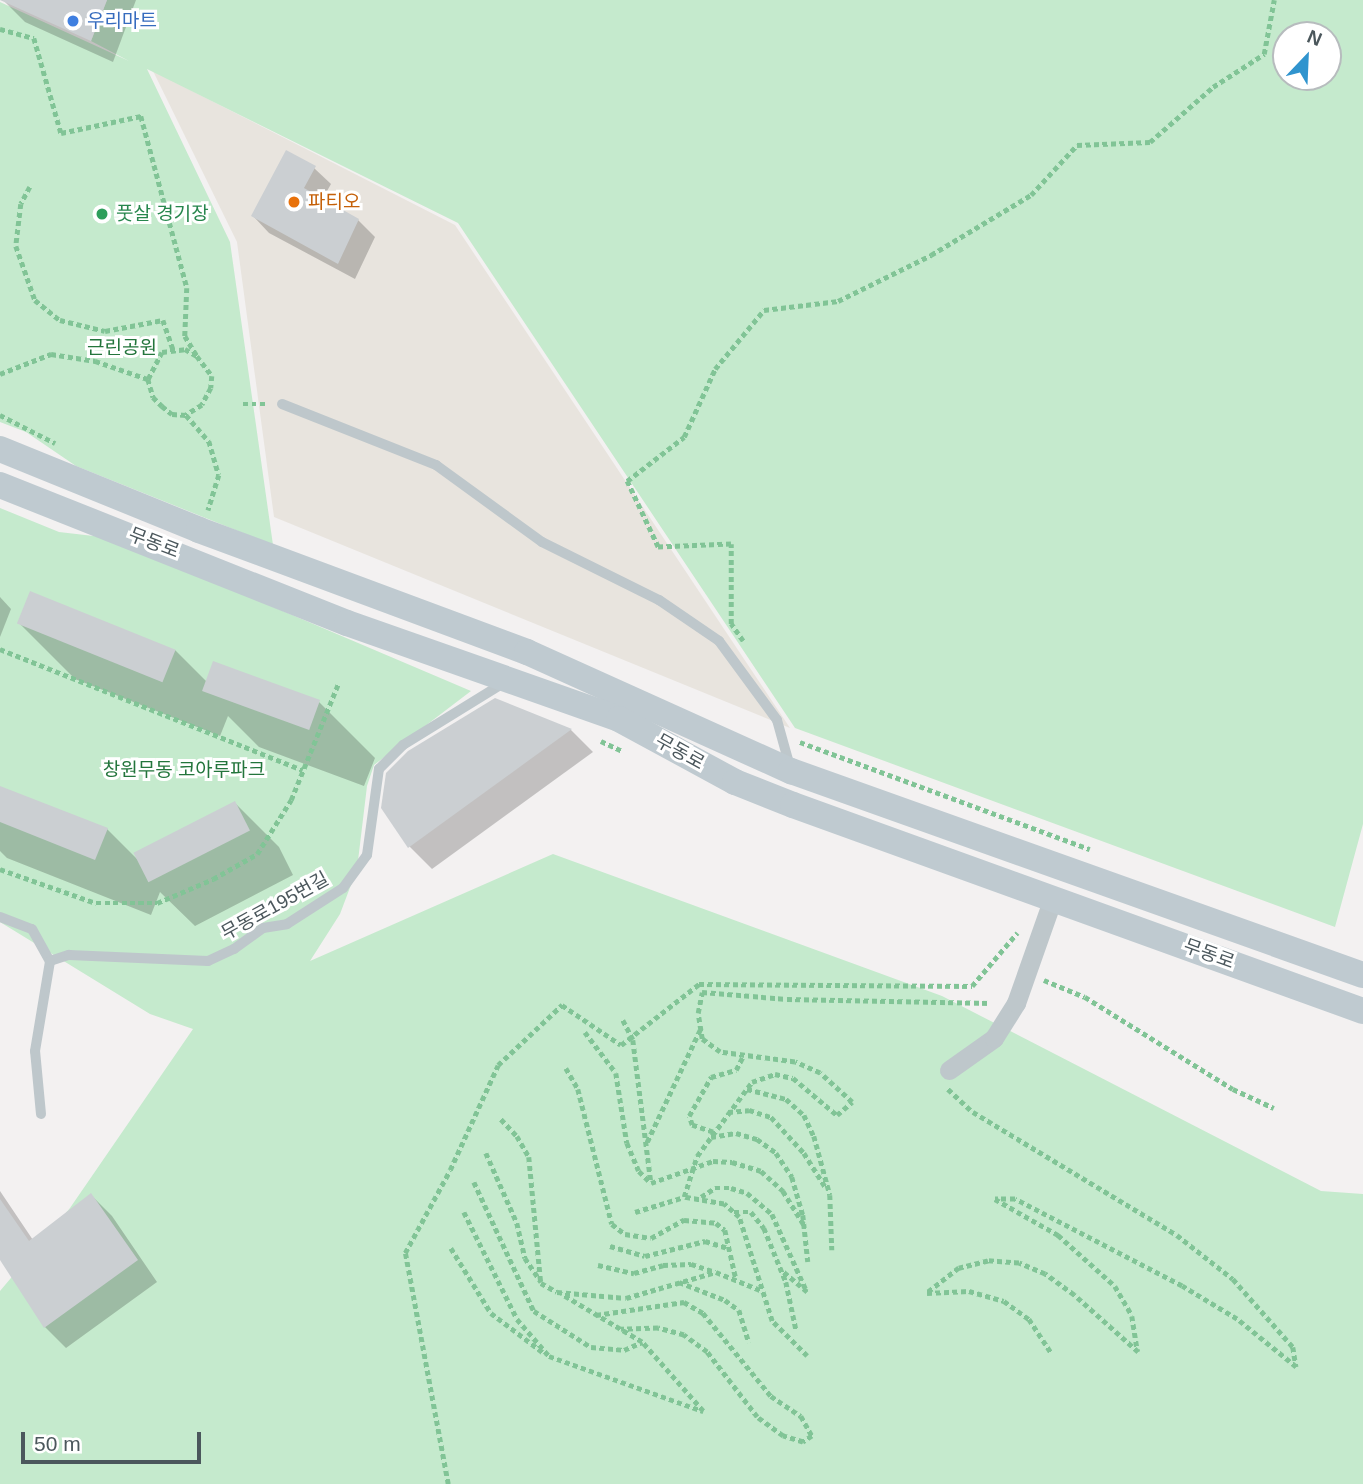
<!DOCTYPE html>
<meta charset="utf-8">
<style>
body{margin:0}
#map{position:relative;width:1363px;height:1484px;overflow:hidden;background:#f3f1f1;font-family:Helvetica,"Noto Sans KR",sans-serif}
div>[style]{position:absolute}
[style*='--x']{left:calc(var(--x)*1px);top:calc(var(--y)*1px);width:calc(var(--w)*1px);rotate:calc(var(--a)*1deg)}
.commercial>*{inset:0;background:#e8e4de}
.green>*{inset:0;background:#c5eacd}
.shadow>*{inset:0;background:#0003}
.building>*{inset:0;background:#cbcfd2;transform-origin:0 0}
.path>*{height:4.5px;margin-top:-2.25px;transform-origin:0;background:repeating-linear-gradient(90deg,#81c496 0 5px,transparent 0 8.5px)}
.lane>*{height:10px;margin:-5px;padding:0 5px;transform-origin:5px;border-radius:5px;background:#bec7cb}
.street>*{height:19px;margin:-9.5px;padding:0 9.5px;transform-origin:9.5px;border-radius:9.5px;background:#bec7cb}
.secondary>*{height:26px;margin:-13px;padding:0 13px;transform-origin:13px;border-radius:13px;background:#bfcad0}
.dots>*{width:19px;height:19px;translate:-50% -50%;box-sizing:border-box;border:4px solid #fff;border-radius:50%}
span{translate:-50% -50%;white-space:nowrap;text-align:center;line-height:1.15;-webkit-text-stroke:6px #fff;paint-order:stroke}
.shop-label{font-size:19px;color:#366cbe}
.left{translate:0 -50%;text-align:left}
.food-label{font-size:19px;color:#c56008}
.leisure-label{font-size:19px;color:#27864d}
.park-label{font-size:19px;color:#23753c}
.street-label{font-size:19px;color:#4b575c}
.north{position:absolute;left:1272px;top:21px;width:70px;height:70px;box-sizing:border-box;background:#fff;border:2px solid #b7bcbe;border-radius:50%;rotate:23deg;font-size:19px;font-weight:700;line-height:28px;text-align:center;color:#4b575c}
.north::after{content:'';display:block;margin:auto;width:24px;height:32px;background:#3094ce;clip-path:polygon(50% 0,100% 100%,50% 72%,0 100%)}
.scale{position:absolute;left:21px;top:1432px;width:180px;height:32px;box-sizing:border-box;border:4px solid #4b575c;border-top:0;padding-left:9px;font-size:21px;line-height:24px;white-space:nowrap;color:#4b575c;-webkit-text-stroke:5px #fff;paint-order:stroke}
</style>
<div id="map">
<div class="commercial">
<i style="clip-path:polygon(153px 71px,455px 225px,790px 728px,274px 517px,237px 242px)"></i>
</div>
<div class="green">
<i style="clip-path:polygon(evenodd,107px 0,1363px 0,1363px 824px,1335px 927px,795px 728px,458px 223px,147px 69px,230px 242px,273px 545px,76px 466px,26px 432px,0 422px,0 2px,129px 61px,91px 41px,107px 0,1286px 35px,1328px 35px,1328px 77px,1286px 77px,1286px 35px)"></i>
<i style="clip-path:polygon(0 508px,59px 532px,111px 538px,471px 691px,374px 765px,367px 786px,357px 869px,340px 914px,310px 961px,553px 854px,942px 996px,1321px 1191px,1363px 1194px,1363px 1484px,0 1484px,0 1291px,70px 1208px,193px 1029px,150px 1014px,0 922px)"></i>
</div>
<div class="shadow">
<i style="clip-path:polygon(3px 0,136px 0,113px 62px,25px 22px)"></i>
<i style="clip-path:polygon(314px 168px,331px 184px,322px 200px,358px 220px,375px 237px,355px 279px,269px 233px,253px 216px)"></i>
<i style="clip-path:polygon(0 597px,11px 609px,0 637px)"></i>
<i style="clip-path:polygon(19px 623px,175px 650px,207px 682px,319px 702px,375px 758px,364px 786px,259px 747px,228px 716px,220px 736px,75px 679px)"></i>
<i style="clip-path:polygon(495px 700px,571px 730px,593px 752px,432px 869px,410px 847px,383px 808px)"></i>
<i style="clip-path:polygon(0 788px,107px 829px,139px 861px,235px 803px,279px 847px,293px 875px,195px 926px,160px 892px,151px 915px,7px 858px,0 851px)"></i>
<i style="clip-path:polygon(0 1191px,33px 1240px,91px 1195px,112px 1216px,157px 1282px,66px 1348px,45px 1327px,0 1258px)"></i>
</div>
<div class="building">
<i style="clip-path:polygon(0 0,107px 0,91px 41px)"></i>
<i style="clip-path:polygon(286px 150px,316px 166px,304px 188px,359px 219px,338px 264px,251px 216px)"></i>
<i style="left:30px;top:591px;width:157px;height:35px;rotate:22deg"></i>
<i style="left:213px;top:661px;width:114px;height:32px;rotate:20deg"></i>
<i style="clip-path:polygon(495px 698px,572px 729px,408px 848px,381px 808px,386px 773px,408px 751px)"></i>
<i style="clip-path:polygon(0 786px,108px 828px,95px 860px,0 822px)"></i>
<i style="left:235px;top:801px;width:33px;height:114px;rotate:63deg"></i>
<i style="clip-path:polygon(91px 1193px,138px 1260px,44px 1328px,0 1260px,0 1199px,29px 1241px)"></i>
</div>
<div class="path">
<i style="--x:0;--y:29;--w:35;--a:15"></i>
<i style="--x:34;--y:38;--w:99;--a:74.1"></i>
<i style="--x:61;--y:133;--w:82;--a:-12"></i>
<i style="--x:141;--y:116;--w:178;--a:75"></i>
<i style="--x:187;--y:288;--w:48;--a:92.4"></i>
<i style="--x:185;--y:336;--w:23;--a:59"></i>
<i style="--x:30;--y:187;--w:19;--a:118"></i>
<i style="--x:21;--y:204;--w:42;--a:96.8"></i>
<i style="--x:16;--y:246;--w:57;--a:70.6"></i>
<i style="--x:35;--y:300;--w:32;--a:39"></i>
<i style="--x:60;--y:320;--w:46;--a:13.7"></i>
<i style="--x:105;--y:331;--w:59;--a:-10.7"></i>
<i style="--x:163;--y:320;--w:31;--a:71"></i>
<i style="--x:0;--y:374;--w:55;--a:-21.4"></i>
<i style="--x:51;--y:354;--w:45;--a:9"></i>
<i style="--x:95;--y:361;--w:56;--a:18.8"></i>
<i style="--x:148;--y:379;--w:19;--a:74"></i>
<i style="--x:153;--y:397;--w:13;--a:45"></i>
<i style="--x:162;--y:406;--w:13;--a:39"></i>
<i style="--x:172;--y:414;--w:14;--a:4"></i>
<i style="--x:186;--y:415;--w:35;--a:49"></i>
<i style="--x:209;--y:441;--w:35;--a:74"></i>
<i style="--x:219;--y:475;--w:37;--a:107"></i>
<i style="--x:148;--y:379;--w:30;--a:-63"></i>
<i style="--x:162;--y:352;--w:23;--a:-7"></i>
<i style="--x:185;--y:349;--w:14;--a:30"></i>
<i style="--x:197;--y:356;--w:25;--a:53"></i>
<i style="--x:212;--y:376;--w:12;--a:95"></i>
<i style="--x:211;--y:388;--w:19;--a:118"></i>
<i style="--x:202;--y:405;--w:19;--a:148"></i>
<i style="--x:243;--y:404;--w:24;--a:0"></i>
<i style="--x:0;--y:415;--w:62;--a:27"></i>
<i style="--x:743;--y:641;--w:21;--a:-125"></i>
<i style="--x:731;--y:624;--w:80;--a:-90"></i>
<i style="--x:731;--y:544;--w:73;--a:177.6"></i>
<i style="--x:658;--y:547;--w:73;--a:-115.2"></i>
<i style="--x:627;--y:481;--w:72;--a:-37.7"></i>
<i style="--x:684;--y:437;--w:75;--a:-65.5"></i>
<i style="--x:715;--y:369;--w:77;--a:-50.3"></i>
<i style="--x:764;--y:310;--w:75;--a:-6.9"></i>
<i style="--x:838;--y:301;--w:104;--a:-26.3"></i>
<i style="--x:931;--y:255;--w:117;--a:-31"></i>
<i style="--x:1031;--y:195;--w:68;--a:-47.4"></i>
<i style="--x:1077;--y:145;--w:73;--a:-2.4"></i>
<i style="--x:1150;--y:142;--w:84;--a:-41.1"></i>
<i style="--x:1213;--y:87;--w:61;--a:-32.9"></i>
<i style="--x:1264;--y:54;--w:55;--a:-79.5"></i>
<i style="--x:0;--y:649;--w:326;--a:21.8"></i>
<i style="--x:601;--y:741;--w:23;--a:25"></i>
<i style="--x:800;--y:742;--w:309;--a:20.3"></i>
<i style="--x:0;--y:869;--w:102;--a:19.5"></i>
<i style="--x:96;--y:903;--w:61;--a:0"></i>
<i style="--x:157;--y:903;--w:61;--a:-23.2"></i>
<i style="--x:213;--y:879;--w:51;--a:-29.6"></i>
<i style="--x:257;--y:854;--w:64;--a:-57.8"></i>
<i style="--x:291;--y:800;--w:127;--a:-67.9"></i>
<i style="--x:1044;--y:980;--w:44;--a:22.5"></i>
<i style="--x:1085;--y:997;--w:174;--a:31.9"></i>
<i style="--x:1233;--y:1089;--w:45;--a:24.9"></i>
<i style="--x:623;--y:1020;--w:22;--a:63"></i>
<i style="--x:633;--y:1040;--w:143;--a:82.8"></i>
<i style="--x:585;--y:1032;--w:51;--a:52.9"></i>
<i style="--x:616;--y:1073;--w:71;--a:81.1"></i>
<i style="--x:627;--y:1143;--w:30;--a:67"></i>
<i style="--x:639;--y:1171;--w:17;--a:45"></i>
<i style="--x:651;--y:1183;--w:66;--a:-19.5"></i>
<i style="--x:713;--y:1161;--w:19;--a:3"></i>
<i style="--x:732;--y:1162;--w:30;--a:17"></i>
<i style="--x:761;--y:1171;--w:30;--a:42"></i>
<i style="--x:783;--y:1191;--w:40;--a:58"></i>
<i style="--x:566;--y:1068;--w:24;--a:60"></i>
<i style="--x:578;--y:1089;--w:139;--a:75.9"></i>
<i style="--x:612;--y:1224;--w:16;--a:38"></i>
<i style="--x:625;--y:1234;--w:26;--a:9"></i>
<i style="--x:651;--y:1238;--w:38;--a:-29"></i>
<i style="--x:684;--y:1220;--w:32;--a:5"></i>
<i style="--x:716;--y:1223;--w:11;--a:38"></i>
<i style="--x:725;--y:1230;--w:50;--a:77.3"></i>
<i style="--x:747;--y:1089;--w:40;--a:14.4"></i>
<i style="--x:786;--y:1099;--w:24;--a:42"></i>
<i style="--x:804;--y:1115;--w:23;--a:65"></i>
<i style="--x:814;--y:1136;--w:61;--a:74.8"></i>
<i style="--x:830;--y:1195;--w:55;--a:87.9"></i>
<i style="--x:948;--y:1089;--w:34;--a:43"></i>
<i style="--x:973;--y:1112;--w:238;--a:31.1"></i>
<i style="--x:1177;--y:1235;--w:71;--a:38.2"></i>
<i style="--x:1233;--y:1279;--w:91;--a:48.6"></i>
<i style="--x:1293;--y:1347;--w:20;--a:81"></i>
<i style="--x:1296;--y:1367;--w:76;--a:-140.9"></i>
<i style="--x:1237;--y:1319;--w:64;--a:-149"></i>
<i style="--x:1182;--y:1286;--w:188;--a:-152.5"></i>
<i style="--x:1015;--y:1199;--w:20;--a:180"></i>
<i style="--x:995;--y:1199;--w:73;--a:29.7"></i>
<i style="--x:1058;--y:1235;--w:76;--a:41.8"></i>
<i style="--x:1115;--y:1286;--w:34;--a:60"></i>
<i style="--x:1132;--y:1316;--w:36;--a:81"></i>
<i style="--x:1138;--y:1352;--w:86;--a:-138.3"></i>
<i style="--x:1074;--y:1295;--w:36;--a:-144"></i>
<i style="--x:1045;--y:1274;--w:28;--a:-157"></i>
<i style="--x:1019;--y:1263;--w:31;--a:-176"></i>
<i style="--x:988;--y:1261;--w:30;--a:166"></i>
<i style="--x:959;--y:1268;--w:41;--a:142"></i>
<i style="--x:927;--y:1293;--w:42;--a:-2.7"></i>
<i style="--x:969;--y:1291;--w:36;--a:16"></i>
<i style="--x:1004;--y:1301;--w:31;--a:36"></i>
<i style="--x:1029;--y:1319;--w:42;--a:56.7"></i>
<i style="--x:728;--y:1112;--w:21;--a:-5"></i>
<i style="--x:749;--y:1110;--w:23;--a:18"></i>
<i style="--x:771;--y:1117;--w:49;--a:47.5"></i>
<i style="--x:804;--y:1153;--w:41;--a:57.8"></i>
<i style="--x:501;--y:1119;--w:23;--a:47"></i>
<i style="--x:517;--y:1136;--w:24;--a:60"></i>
<i style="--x:529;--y:1157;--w:127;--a:84.6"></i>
<i style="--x:541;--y:1283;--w:18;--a:29"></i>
<i style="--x:557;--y:1292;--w:69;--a:5"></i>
<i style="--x:626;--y:1298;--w:94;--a:-16.1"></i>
<i style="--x:716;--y:1272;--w:48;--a:22.2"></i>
<i style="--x:713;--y:1132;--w:22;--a:-162"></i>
<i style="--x:692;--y:1125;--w:9;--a:-108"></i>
<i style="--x:689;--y:1116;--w:45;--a:-60.6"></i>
<i style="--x:711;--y:1077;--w:26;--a:-16"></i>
<i style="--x:736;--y:1070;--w:16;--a:-63"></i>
<i style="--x:711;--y:1137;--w:25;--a:-9"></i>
<i style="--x:736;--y:1133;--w:22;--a:16"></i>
<i style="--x:757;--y:1139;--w:24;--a:36"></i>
<i style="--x:776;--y:1153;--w:29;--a:56"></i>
<i style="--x:792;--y:1177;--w:40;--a:74"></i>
<i style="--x:803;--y:1215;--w:47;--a:83.9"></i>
<i style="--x:647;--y:1142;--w:124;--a:-64.7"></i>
<i style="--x:486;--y:1153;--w:77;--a:66.1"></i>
<i style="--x:517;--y:1223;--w:36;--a:77"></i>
<i style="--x:525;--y:1258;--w:29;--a:56"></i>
<i style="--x:474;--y:1182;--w:142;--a:65.1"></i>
<i style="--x:534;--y:1311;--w:67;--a:32.3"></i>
<i style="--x:591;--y:1347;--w:33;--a:5"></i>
<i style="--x:624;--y:1350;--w:20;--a:-24"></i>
<i style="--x:642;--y:1342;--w:94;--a:-149.3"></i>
<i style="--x:701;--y:1197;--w:17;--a:-33"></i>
<i style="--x:715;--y:1188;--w:16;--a:0"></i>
<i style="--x:731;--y:1188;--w:17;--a:17"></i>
<i style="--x:747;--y:1193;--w:33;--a:40"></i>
<i style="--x:772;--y:1214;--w:85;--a:65.8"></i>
<i style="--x:807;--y:1292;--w:34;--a:-140"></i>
<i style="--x:464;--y:1212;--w:119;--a:63.6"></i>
<i style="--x:517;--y:1319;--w:49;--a:49.1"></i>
<i style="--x:549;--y:1356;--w:164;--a:19.7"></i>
<i style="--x:703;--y:1411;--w:92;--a:-131.5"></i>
<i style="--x:635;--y:1212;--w:51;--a:-17"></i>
<i style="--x:734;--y:1212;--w:17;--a:0"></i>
<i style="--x:751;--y:1212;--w:21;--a:51"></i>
<i style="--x:764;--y:1228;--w:58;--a:67.8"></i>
<i style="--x:786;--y:1282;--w:48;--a:78"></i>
<i style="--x:610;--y:1246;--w:36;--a:16"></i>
<i style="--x:645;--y:1256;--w:62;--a:-14"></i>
<i style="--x:705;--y:1241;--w:24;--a:17"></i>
<i style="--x:451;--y:1248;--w:76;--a:58.4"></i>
<i style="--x:491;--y:1313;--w:68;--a:37.2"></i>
<i style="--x:598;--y:1265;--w:37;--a:13"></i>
<i style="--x:634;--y:1273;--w:30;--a:-15"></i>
<i style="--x:663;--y:1265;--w:28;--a:-2"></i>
<i style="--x:691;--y:1264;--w:22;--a:18"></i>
<i style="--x:679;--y:1282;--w:49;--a:21.4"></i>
<i style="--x:725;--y:1300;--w:17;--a:36"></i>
<i style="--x:739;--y:1310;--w:34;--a:73"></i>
<i style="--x:596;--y:1315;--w:89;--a:-8.4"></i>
<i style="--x:684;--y:1302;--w:22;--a:30"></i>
<i style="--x:703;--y:1313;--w:107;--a:50.7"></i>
<i style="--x:771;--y:1396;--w:36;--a:34"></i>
<i style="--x:801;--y:1416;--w:23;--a:61"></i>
<i style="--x:812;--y:1436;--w:11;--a:146"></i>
<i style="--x:803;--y:1442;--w:21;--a:-163"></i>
<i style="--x:783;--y:1436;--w:32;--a:-144"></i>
<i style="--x:757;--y:1417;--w:82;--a:-127.6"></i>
<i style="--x:707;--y:1352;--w:29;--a:-144"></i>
<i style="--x:684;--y:1335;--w:27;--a:-165"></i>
<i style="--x:658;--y:1328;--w:37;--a:178"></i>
<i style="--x:807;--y:1356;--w:49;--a:-135"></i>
<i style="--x:772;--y:1321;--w:109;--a:-107.6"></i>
<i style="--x:739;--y:1217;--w:20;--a:-139"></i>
<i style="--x:724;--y:1204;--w:41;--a:-170.1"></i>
<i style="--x:684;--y:1197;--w:43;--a:-72.4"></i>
<i style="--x:697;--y:1156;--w:92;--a:-53.4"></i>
<i style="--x:752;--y:1082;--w:24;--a:-19"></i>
<i style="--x:775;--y:1074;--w:18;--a:13"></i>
<i style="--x:793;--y:1078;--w:57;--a:40.1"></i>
<i style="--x:837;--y:1115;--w:20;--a:-41"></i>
<i style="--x:852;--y:1102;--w:43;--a:-137.8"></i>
<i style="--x:820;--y:1073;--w:27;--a:-156"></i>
<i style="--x:795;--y:1062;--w:76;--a:-172.4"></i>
<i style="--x:720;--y:1052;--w:22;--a:-144"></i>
<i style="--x:702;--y:1039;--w:26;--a:-99"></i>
<i style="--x:698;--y:1013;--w:21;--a:-79"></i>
<i style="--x:702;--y:992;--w:85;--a:4.7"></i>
<i style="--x:787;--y:999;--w:204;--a:1.1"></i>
<i style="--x:448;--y:1484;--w:235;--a:-100.5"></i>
<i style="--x:405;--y:1253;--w:94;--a:-61.5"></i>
<i style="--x:450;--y:1170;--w:115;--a:-65.4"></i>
<i style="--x:498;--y:1065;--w:88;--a:-43.2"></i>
<i style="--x:562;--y:1005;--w:71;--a:34.1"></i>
<i style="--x:621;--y:1045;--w:99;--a:-38"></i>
<i style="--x:699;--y:984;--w:273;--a:0.4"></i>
<i style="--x:972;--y:986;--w:70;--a:-49.7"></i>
</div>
<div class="lane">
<i style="--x:282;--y:404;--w:166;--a:21.6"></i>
<i style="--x:436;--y:465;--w:131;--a:36"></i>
<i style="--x:542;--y:542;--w:131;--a:26.4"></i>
<i style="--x:659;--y:600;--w:73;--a:34.3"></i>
<i style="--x:719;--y:641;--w:98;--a:53.7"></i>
<i style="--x:777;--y:720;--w:49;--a:74.5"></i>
<i style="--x:0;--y:917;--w:34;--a:21"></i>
<i style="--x:32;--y:929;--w:37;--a:61"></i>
<i style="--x:50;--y:961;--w:20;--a:-18"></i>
<i style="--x:69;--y:955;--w:139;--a:2.5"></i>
<i style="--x:208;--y:961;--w:29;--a:-25"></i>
<i style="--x:234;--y:949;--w:36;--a:-36"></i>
<i style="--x:263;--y:928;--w:24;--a:-9"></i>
<i style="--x:287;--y:924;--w:67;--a:-32.7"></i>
<i style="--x:343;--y:888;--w:41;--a:-54"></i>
<i style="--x:367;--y:855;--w:87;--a:-82.1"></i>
<i style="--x:379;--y:769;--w:34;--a:-45"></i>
<i style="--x:403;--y:745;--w:120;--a:-31.7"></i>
<i style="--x:41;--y:1114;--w:63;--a:-95.4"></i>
<i style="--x:35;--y:1051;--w:91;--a:-80.5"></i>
</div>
<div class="street">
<i style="--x:949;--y:1070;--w:55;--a:-35.4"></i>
<i style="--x:994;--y:1038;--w:41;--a:-57.8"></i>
<i style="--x:1016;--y:1003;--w:108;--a:-70.6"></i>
</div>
<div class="secondary">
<i style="--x:0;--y:449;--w:215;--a:22.1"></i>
<i style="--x:199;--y:530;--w:350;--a:20.4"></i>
<i style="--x:527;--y:652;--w:290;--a:24.3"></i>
<i style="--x:791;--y:771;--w:607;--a:19.63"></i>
<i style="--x:0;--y:485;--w:373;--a:21.7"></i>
<i style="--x:347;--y:623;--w:288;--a:19.4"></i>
<i style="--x:619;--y:719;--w:132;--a:28.5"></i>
<i style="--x:735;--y:782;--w:62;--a:21.6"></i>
<i style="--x:793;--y:805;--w:606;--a:19.87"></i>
</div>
<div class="dots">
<i style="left:73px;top:21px;background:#3f7fe0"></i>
<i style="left:294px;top:202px;background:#e8710a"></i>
<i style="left:102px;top:214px;background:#2e9e5b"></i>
</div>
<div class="shop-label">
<span class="left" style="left:87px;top:21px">우리마트</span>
</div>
<div class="food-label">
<span class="left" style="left:308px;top:202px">파티오</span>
</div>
<div class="leisure-label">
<span class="left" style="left:116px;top:214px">풋살 경기장</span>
</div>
<div class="park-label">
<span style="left:122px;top:348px">근린공원</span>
<span style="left:184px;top:770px">창원무동 코아루파크</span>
</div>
<div class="street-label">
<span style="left:154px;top:543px;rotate:21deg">무동로</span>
<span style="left:680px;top:752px;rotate:29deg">무동로</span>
<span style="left:275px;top:906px;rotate:-29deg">무동로195번길</span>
<span style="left:1209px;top:954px;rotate:20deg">무동로</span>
</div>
<div class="north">N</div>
<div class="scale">50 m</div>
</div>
